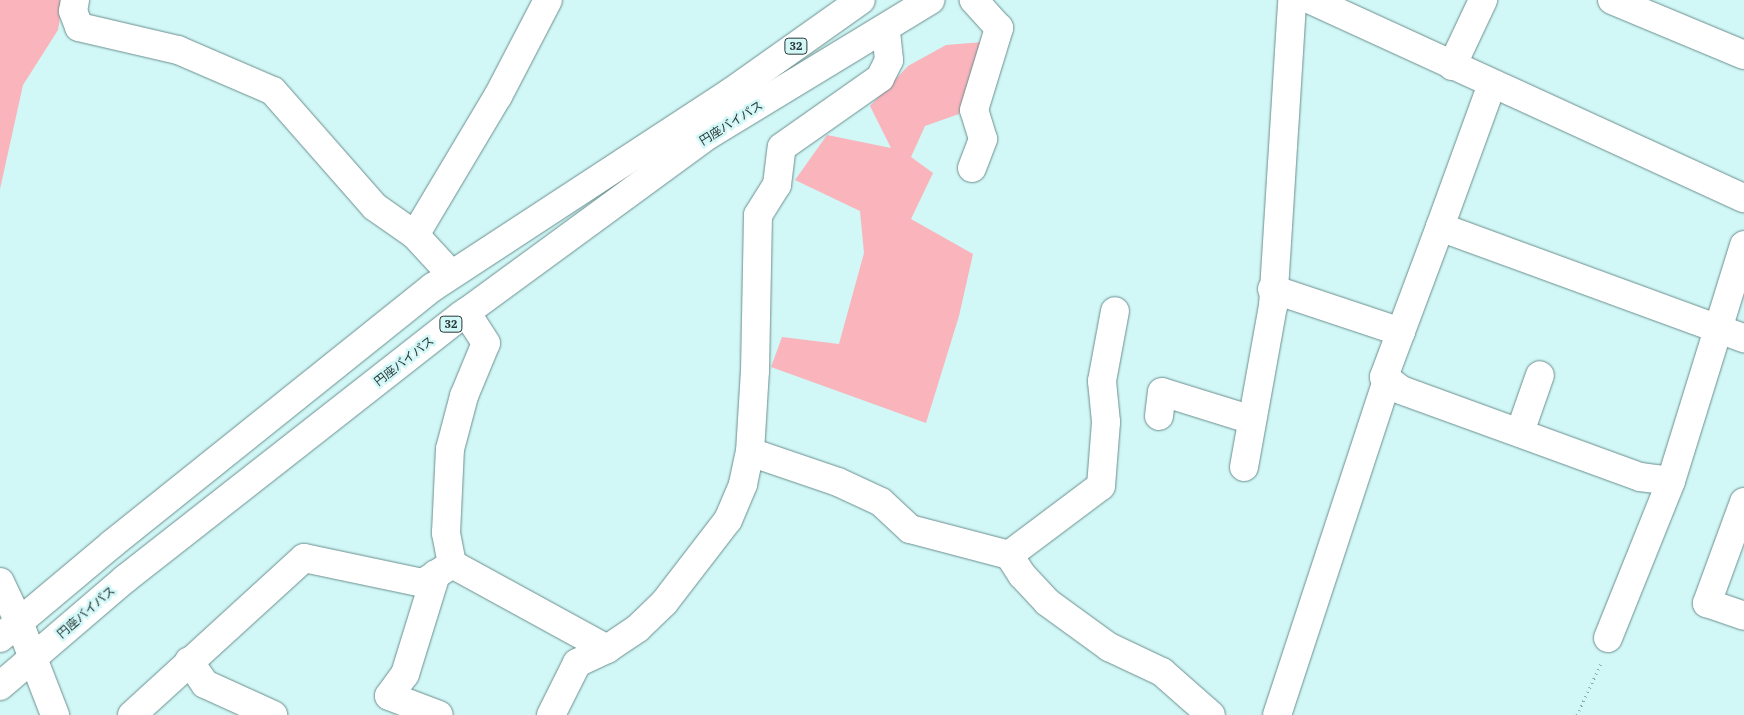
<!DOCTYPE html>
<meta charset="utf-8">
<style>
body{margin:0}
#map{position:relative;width:1744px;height:715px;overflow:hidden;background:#d1f7f6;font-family:"IBM Plex Serif","Noto Sans JP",serif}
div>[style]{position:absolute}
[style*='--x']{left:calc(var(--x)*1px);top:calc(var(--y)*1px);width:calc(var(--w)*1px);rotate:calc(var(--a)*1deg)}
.green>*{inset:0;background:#f9b4bc}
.path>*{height:3px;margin-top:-1.5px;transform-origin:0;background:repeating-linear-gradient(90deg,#8eabaa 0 1px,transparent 0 5px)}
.roads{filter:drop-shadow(0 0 1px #6b8e8e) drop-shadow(0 0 1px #6b8e8e)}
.minor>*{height:28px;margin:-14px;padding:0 14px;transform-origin:14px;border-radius:14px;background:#fff}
.highway>*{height:28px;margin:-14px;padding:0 14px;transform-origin:14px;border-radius:14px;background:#fff}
span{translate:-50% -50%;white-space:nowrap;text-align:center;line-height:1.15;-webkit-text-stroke:5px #d1f7f6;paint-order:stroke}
.shield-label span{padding:1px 4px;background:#d1f7f6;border:1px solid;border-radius:4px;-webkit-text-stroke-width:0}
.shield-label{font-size:11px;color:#273636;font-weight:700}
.street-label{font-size:12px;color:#273636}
</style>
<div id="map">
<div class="green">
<i style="clip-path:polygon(0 0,63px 0,58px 30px,23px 85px,0 189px)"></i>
<i style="clip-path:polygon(983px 42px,959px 114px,925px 126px,911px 157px,933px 173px,911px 219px,973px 254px,959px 316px,926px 423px,771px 367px,782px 337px,839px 344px,864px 253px,860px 211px,795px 180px,827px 135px,891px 148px,870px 106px,908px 66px,946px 45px)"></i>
</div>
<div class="path">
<i style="--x:1577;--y:715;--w:57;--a:-65.2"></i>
</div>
<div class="roads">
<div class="minor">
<i style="--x:75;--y:0;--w:11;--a:100"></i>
<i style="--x:73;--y:11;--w:17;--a:69"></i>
<i style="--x:79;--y:27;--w:102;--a:13.1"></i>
<i style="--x:178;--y:50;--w:103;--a:23.3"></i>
<i style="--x:273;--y:91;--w:154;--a:48.7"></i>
<i style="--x:375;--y:207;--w:49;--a:35"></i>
<i style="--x:415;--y:235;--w:53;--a:47.3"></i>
<i style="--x:1311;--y:0;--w:476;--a:24.6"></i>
<i style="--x:1612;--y:0;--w:143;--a:22.6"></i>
<i style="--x:1452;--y:66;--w:73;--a:-64.8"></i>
<i style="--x:1492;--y:84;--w:152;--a:110"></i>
<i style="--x:1440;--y:227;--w:324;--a:20.1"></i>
<i style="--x:972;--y:168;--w:31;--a:-69"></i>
<i style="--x:983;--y:139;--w:30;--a:-107"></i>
<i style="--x:974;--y:110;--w:86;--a:-73"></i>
<i style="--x:999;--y:28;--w:38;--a:-132"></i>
<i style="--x:1440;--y:227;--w:160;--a:110.5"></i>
<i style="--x:1384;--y:377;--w:21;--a:37"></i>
<i style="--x:1401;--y:390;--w:254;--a:20"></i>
<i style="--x:1640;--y:477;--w:31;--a:7"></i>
<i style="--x:1671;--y:481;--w:247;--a:-72.8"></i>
<i style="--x:415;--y:235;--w:162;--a:-59.2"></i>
<i style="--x:498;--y:96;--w:108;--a:-62.5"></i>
<i style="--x:1272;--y:289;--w:136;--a:18.4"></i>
<i style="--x:1159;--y:416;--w:24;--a:-83"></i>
<i style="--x:1162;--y:392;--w:94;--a:17.3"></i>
<i style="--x:1520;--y:432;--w:60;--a:-70.7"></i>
<i style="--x:750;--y:452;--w:93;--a:18.8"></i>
<i style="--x:838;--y:482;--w:47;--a:24.9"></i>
<i style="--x:881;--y:502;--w:40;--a:43"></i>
<i style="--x:910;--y:529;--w:102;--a:14.7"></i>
<i style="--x:1009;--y:555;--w:24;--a:57"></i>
<i style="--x:1022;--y:575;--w:37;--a:47"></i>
<i style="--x:1047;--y:602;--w:77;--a:36"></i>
<i style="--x:1109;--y:647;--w:59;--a:25.3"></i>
<i style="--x:1162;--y:672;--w:65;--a:41.3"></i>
<i style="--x:1244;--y:467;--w:164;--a:-79.8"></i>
<i style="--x:1273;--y:306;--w:307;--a:-86.4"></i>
<i style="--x:1744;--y:502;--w:108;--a:110.1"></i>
<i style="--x:1707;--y:603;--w:39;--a:19"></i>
<i style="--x:1009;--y:555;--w:115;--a:-36.9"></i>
<i style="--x:1101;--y:486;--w:64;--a:-85.5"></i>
<i style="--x:1106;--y:422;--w:41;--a:-95.6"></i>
<i style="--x:1102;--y:381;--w:71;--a:-79.5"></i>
<i style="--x:452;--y:564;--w:32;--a:-101"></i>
<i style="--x:446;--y:533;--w:84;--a:-87.3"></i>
<i style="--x:450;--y:449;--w:55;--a:-75.2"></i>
<i style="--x:464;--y:396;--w:57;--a:-67.5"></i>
<i style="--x:486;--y:343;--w:37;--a:-123"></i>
<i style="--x:436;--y:574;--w:105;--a:107.2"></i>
<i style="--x:405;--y:674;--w:27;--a:126"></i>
<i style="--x:389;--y:696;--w:53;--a:20.8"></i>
<i style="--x:0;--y:582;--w:44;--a:64.6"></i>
<i style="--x:19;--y:622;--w:100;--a:68.8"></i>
<i style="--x:1608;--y:638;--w:169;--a:-68.1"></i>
<i style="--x:189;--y:661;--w:28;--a:55"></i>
<i style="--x:205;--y:684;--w:75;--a:24.5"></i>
<i style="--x:132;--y:715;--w:233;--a:-42.4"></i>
<i style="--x:304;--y:558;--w:122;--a:11.9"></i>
<i style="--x:423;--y:583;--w:35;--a:-33"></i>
<i style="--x:452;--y:564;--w:177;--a:28.7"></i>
<i style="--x:551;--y:715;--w:58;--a:-63.4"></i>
<i style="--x:577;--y:663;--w:33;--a:-25"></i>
<i style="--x:607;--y:649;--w:37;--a:-34"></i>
<i style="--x:638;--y:628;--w:36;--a:-44"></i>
<i style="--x:664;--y:603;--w:105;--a:-52.4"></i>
<i style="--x:728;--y:520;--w:39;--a:-67"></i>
<i style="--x:743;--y:484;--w:33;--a:-78"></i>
<i style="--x:750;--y:452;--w:81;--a:-86.5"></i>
<i style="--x:755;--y:371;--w:156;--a:-88.9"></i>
<i style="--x:758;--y:215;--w:36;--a:-58"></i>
<i style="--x:777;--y:185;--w:38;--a:-83"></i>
<i style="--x:782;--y:147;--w:120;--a:-35.1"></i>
<i style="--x:880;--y:78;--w:20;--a:-63"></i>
<i style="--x:889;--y:60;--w:31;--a:-96"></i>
<i style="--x:1277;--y:715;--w:353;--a:-71.8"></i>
</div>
<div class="highway">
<i style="--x:0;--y:638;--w:146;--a:-40"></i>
<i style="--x:112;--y:544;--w:411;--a:-38.7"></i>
<i style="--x:433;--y:287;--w:356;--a:-33.2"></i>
<i style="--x:731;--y:92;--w:159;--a:-35.3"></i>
<i style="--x:0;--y:686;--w:165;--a:-40.6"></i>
<i style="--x:125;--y:579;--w:427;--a:-38.1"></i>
<i style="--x:461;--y:316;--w:308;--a:-36.2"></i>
<i style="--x:710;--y:134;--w:258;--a:-31.3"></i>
</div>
</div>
<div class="shield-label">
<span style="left:796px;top:46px">32</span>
<span style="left:451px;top:324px">32</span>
</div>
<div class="street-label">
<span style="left:731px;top:123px;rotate:-32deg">円座バイパス</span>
<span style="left:404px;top:361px;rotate:-38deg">円座バイパス</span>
<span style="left:86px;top:612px;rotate:-41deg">円座バイパス</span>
</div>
</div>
